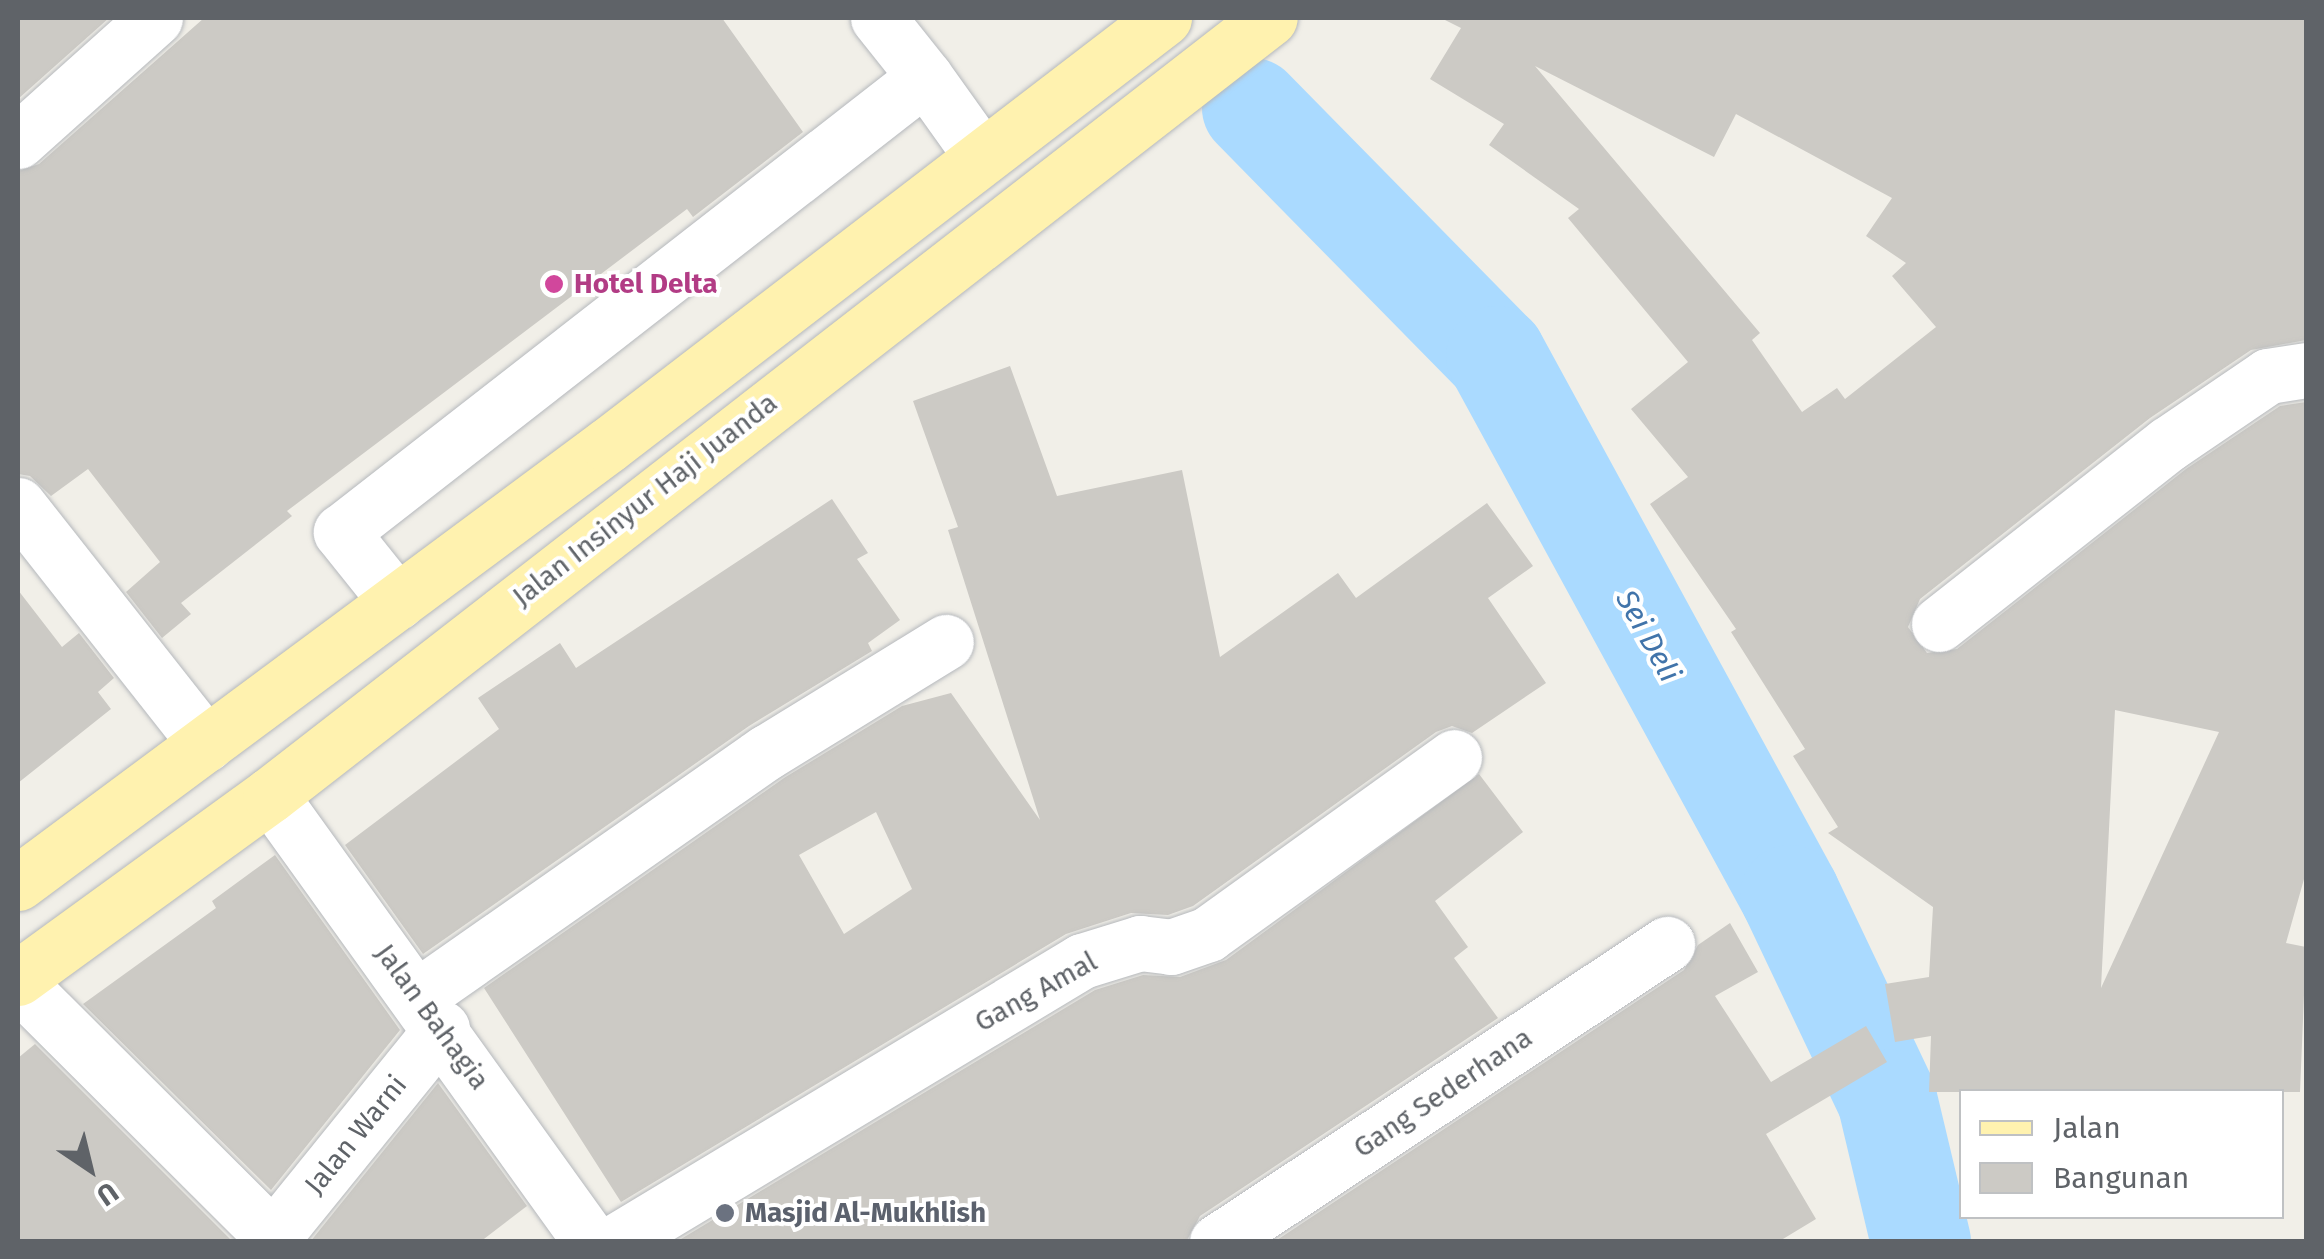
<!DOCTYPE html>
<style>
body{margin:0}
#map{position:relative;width:2324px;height:1259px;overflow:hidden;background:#f1efe8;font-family:"Fira Sans",sans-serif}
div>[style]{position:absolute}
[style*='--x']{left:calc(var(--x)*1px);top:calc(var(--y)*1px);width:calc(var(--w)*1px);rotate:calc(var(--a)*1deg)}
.river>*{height:100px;margin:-50px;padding:0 50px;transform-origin:50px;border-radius:50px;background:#aadaff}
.building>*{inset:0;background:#cccac5}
.roads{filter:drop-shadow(0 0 2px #b5b8bc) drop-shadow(0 0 2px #b5b8bc)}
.minor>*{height:55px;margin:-27.5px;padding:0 27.5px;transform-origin:27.5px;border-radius:27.5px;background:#fff}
.major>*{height:55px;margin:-27.5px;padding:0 27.5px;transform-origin:27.5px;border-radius:27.5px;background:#fff2af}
.dots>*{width:28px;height:28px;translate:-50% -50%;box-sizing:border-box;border:5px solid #fff;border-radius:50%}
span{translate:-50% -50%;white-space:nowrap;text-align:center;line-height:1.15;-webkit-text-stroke:8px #fff;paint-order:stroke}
.hotel-label{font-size:28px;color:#b23c85;font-weight:700}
.left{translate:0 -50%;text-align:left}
.street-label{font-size:28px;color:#5f6368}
.worship-label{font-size:28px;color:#5b616d;font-weight:700}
.water-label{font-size:30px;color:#4174aa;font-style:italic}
.frame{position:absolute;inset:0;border:20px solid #5f6368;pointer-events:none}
.legend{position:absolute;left:1959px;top:1089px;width:325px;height:130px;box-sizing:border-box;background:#fff;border:2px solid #bfc1c3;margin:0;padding:12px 18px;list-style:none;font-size:30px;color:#5f6368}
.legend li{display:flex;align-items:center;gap:20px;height:50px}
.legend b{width:50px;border:2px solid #bfc1c3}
.north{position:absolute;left:40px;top:1119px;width:100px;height:100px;-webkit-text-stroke:8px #fff;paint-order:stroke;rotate:145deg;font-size:28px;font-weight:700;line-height:40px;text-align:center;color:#5f6368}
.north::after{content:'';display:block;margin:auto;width:35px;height:45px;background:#5f6368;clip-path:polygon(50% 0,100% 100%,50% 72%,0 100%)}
</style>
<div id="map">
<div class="river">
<i style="--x:1252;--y:108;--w:348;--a:45.5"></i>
<i style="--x:1496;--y:356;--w:614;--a:61.39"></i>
<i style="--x:1790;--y:895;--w:226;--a:64.6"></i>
<i style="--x:1887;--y:1099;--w:147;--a:76.6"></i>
</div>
<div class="building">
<i style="clip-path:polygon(18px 18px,109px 18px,18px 99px)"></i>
<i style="clip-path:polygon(204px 18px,722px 18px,803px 132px,693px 217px,687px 209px,287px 511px,292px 516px,181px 603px,191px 614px,162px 638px,126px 592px,160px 562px,88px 469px,51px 496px,30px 476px,18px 474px,18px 171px,39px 164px)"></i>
<i style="clip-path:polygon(evenodd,1441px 18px,2306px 18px,2306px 340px,2251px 350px,2150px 418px,1920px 599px,1908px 627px,1927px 653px,1957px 649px,2186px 469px,2280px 406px,2306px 402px,2306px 872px,2286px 943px,2306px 947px,2300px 1092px,1929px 1092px,1931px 1036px,1895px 1042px,1885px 984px,1929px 977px,1933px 907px,1828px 833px,1838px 827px,1793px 756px,1805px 749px,1731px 632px,1736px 629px,1650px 504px,1688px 477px,1631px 409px,1688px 362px,1568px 218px,1579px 209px,1489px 145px,1504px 124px,1430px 79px,1461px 28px,1441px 18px,1535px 66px,1714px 157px,1736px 114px,1892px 198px,1866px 236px,1906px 263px,1892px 276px,1936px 327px,1845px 399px,1837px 388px,1802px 412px,1752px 340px,1760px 333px,1535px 66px,1441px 18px,2115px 710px,2219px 732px,2101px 988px,2115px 710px)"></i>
<i style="clip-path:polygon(evenodd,1010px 366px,1057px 496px,1182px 470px,1220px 657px,1338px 573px,1356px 598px,1487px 503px,1533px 566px,1488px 598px,1546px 683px,1472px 733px,1452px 726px,1436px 732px,1193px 906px,1168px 915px,1131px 913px,1066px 934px,621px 1202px,484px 988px,784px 778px,902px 706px,951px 693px,1040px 820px,948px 530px,958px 527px,913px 401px,1010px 366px,876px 812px,912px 889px,844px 934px,799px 855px,876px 812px)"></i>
<i style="clip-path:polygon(832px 499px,868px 553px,857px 559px,900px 620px,868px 643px,872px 651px,749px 726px,423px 954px,345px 845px,499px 729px,478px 698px,560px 643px,576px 668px)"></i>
<i style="clip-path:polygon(18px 590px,62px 647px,79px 633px,114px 678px,98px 692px,111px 709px,18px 783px)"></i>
<i style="clip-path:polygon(1479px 774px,1523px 832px,1435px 901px,1468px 947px,1454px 958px,1498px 1018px,1200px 1216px,1186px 1242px,676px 1242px,1095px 990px,1143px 975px,1180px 977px,1226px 960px)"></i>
<i style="clip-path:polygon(275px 855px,400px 1030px,271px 1190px,83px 1004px,216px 908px,212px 901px)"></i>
<i style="clip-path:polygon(1730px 923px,1758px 972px,1715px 996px,1771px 1082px,1866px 1026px,1887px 1062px,1766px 1134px,1816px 1219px,1778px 1242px,1274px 1242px,1684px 970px,1698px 945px)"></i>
<i style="clip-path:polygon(35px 1044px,233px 1242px,18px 1242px,18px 1058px)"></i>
<i style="clip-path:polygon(438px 1083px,527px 1206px,480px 1242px,310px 1242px)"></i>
</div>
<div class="roads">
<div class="minor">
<i style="--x:878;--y:18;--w:75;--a:51.5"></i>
<i style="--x:18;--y:141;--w:184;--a:-41.9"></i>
<i style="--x:18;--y:505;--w:304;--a:51.8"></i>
<i style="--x:397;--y:602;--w:90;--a:-128.7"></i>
<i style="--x:341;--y:532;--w:740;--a:-37.92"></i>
<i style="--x:925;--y:77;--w:98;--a:54.5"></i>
<i style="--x:1939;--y:624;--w:291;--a:-38.2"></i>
<i style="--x:2168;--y:444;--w:121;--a:-34.2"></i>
<i style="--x:2268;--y:376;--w:38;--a:-9"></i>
<i style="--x:270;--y:795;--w:550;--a:54.32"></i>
<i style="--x:18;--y:983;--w:360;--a:44.9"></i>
<i style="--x:418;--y:996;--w:426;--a:-35"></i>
<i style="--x:767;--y:752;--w:210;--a:-31.6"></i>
<i style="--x:269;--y:1242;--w:275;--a:-51"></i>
<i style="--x:615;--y:1242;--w:545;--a:-31.04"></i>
<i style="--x:1082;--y:961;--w:61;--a:-17.2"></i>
<i style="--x:1140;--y:943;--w:31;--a:7"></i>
<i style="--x:1171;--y:947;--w:39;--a:-19"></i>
<i style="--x:1208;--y:934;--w:303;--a:-35.7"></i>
<i style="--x:1217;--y:1242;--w:540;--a:-33.51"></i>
</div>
<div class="major">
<i style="--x:18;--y:883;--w:735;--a:-36.59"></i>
<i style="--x:608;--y:445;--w:701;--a:-37.52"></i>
<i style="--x:18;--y:978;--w:311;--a:-36"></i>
<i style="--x:270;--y:795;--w:1266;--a:-37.85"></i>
</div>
</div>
<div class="dots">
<i style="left:554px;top:284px;background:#d1479c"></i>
<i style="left:725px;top:1213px;background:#6b7280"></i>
</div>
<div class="hotel-label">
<span class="left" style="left:574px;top:284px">Hotel Delta</span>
</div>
<div class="street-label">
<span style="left:645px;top:500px;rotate:-38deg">Jalan Insinyur Haji Juanda</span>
<span style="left:1036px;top:992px;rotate:-29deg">Gang Amal</span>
<span style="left:432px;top:1017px;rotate:54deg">Jalan Bahagia</span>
<span style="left:1443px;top:1093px;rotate:-34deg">Gang Sederhana</span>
<span style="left:356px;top:1135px;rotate:-51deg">Jalan Warni</span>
</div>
<div class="worship-label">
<span class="left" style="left:745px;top:1213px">Masjid Al-Mukhlish</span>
</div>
<div class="water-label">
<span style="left:1648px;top:636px;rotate:61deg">Sei Deli</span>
</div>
<div class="frame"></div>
<ul class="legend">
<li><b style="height:12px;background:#fff2af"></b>Jalan</li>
<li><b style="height:28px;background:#cccac5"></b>Bangunan</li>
</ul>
<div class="north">U</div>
</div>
